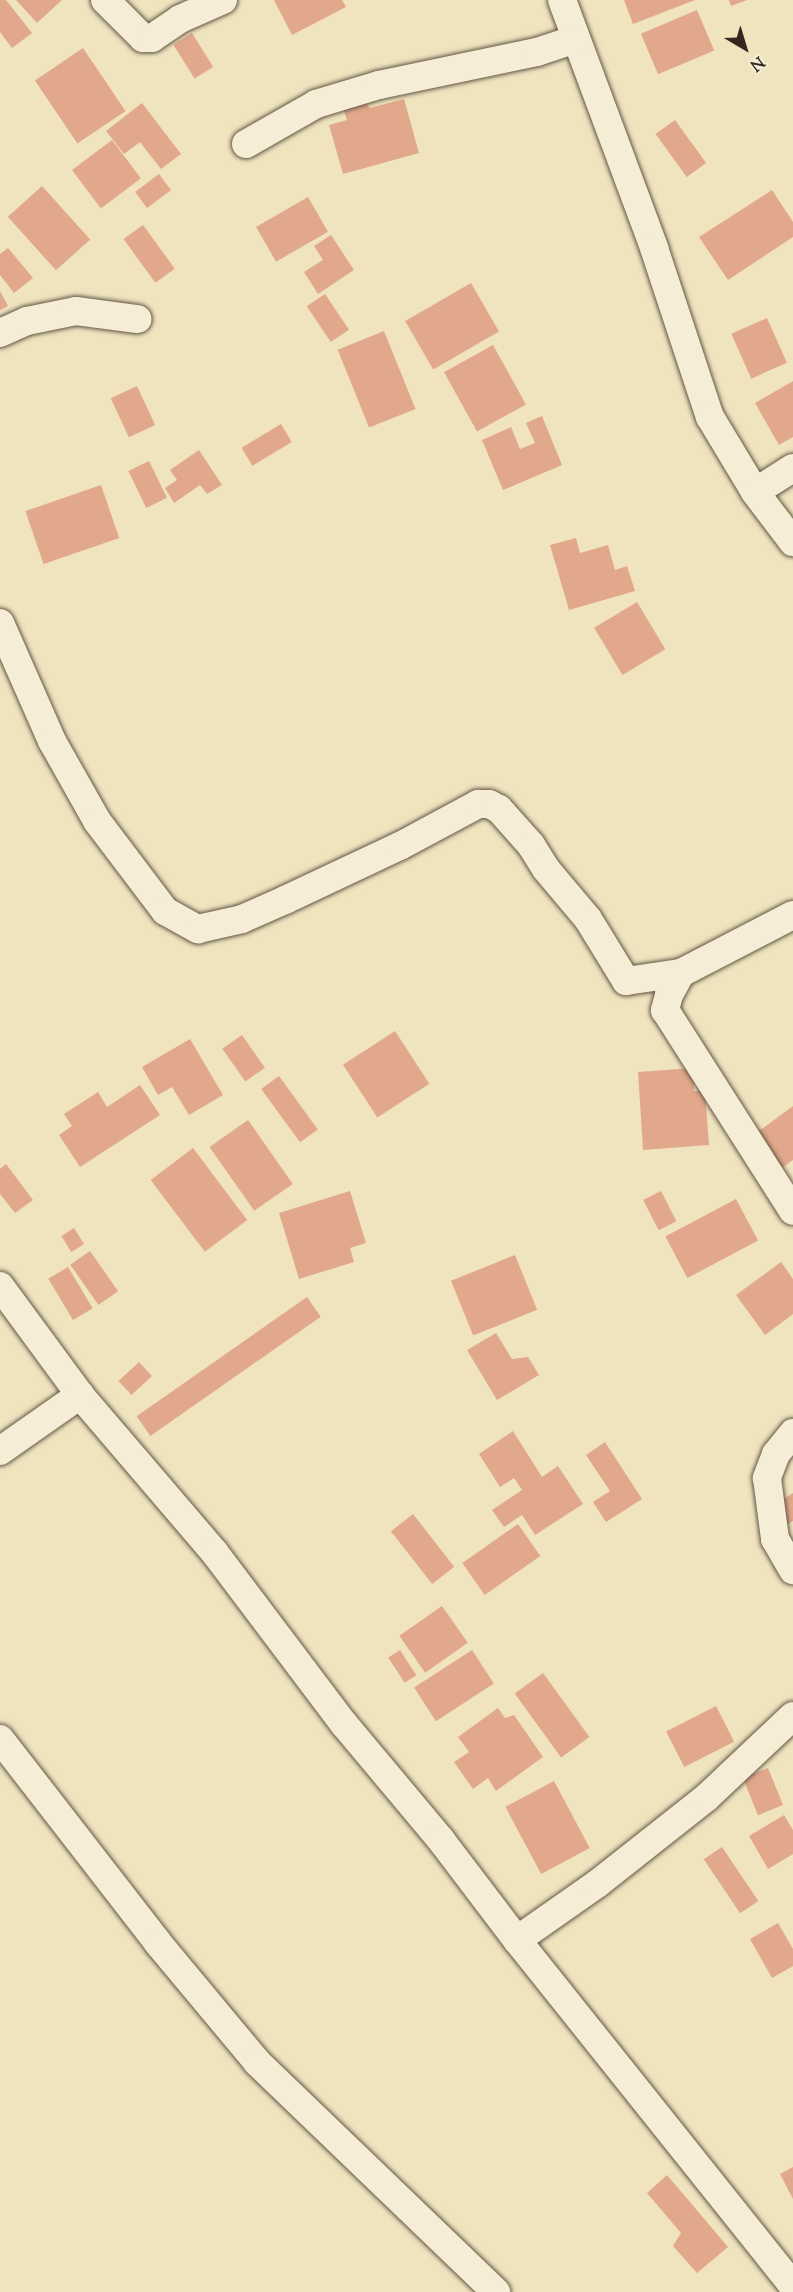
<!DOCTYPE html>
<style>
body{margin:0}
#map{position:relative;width:793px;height:2292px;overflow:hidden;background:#efe4be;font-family:"Sorts Mill Goudy",serif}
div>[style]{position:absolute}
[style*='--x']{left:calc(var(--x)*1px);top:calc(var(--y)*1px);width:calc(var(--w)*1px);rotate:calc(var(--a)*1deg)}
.building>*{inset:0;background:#e2a88b;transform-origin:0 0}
.roads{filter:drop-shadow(0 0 2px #645647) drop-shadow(0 0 2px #645647)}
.street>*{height:28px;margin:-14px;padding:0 14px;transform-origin:14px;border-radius:14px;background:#f5edd5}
span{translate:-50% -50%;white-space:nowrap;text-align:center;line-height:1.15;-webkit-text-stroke:6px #f5edd5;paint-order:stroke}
.north{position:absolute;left:715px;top:18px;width:60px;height:60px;-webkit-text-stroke:4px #f5edd5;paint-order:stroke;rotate:142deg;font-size:16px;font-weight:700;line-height:24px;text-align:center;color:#35261f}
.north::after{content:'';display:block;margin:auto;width:21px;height:27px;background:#35261f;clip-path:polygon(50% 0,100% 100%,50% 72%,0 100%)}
</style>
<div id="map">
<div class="building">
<i style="clip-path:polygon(0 0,6px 0,32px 33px,12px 48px,0 32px)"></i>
<i style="clip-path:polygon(16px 0,62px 0,37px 23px)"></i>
<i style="clip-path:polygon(274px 0,342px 0,346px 7px,292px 35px)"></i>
<i style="clip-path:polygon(624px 0,695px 0,633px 24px)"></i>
<i style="clip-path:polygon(729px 0,747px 0,731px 6px)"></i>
<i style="left:697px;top:10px;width:44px;height:61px;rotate:67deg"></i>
<i style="left:192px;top:33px;width:40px;height:22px;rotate:58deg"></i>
<i style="left:83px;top:48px;width:76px;height:58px;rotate:56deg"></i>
<i style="clip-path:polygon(404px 99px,419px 153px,343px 174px,329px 125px,347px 120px,343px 108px,365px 101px,370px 108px)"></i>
<i style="clip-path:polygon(142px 103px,181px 154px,161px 169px,140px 142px,124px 154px,106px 131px)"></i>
<i style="left:675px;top:120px;width:53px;height:24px;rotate:54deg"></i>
<i style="left:112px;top:140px;width:48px;height:50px;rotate:53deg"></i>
<i style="left:159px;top:174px;width:20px;height:30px;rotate:53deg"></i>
<i style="left:42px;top:186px;width:72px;height:46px;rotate:48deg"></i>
<i style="clip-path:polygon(772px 190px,793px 222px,793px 237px,728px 280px,699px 237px)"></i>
<i style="left:308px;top:197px;width:40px;height:60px;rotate:60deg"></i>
<i style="left:143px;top:225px;width:54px;height:24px;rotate:54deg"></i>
<i style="clip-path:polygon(331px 235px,354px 270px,318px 294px,304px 272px,323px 260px,314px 246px)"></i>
<i style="clip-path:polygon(8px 248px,33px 278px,14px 293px,0 275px,0 254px)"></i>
<i style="left:471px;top:283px;width:56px;height:76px;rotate:60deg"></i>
<i style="clip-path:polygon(0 291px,8px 306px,0 310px)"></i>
<i style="left:325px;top:294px;width:43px;height:22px;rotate:56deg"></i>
<i style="left:767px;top:318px;width:49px;height:39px;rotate:66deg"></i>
<i style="left:384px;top:331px;width:84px;height:50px;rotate:68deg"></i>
<i style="left:493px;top:345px;width:68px;height:56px;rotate:61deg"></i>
<i style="clip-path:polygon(793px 381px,793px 437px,779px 445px,755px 403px)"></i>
<i style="left:137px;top:386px;width:43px;height:29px;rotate:65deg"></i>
<i style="clip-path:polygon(542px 416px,562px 465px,503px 490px,482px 440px,511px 427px,520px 449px,535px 443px,526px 423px)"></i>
<i style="left:281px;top:424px;width:21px;height:46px;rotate:59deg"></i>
<i style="clip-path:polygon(199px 450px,222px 485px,207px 494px,200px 485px,174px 503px,165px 488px,177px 480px,170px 470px)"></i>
<i style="left:149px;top:461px;width:41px;height:23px;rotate:64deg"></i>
<i style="left:101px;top:485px;width:56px;height:80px;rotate:71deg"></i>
<i style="clip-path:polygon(576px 538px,580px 553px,608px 545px,615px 570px,627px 566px,635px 591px,569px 610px,550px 545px)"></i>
<i style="left:637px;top:602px;width:55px;height:50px;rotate:59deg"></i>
<i style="left:395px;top:1031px;width:63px;height:62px;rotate:57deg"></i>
<i style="left:242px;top:1035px;width:40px;height:24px;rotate:55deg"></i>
<i style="clip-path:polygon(190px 1039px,223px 1095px,189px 1115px,172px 1087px,158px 1095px,142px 1067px)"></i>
<i style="clip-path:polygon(693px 1068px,694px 1091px,705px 1091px,709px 1145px,643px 1150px,638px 1072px)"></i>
<i style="left:279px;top:1076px;width:66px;height:22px;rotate:54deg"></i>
<i style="clip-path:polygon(140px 1085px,160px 1115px,80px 1167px,59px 1135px,72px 1126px,64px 1114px,98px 1092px,107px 1107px)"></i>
<i style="clip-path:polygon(793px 1106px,793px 1160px,780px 1169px,755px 1134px)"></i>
<i style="left:248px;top:1120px;width:78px;height:47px;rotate:55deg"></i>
<i style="left:193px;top:1148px;width:90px;height:53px;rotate:53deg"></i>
<i style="clip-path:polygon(6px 1164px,33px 1200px,15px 1213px,0 1194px,0 1169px)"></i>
<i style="clip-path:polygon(350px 1191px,366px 1243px,350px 1248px,354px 1262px,299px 1279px,279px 1213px)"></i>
<i style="left:661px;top:1191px;width:34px;height:20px;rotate:63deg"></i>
<i style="left:736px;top:1199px;width:47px;height:80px;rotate:62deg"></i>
<i style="left:74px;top:1228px;width:19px;height:15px;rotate:58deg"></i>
<i style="left:90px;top:1251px;width:49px;height:24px;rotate:55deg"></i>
<i style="left:515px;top:1255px;width:59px;height:69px;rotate:68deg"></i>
<i style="clip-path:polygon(781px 1262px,793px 1279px,793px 1314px,765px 1335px,736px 1295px)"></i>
<i style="left:68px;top:1267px;width:48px;height:23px;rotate:59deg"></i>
<i style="left:307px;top:1297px;width:24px;height:208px;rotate:55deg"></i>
<i style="clip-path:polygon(496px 1333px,512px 1359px,528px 1357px,539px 1375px,497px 1400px,467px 1350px)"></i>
<i style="left:139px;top:1362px;width:19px;height:28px;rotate:47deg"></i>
<i style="clip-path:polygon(513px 1431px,542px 1477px,558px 1466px,583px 1504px,535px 1535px,522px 1515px,504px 1527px,492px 1510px,522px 1490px,514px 1478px,500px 1487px,479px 1454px)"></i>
<i style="clip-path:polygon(605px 1442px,642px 1499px,606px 1522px,593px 1502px,610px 1491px,586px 1455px)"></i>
<i style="clip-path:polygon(793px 1493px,793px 1521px,784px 1526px,772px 1507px)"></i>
<i style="left:413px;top:1514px;width:67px;height:28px;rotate:52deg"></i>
<i style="left:518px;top:1524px;width:39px;height:68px;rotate:55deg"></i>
<i style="left:442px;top:1606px;width:45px;height:52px;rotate:55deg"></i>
<i style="left:400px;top:1650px;width:30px;height:14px;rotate:57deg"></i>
<i style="left:472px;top:1650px;width:40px;height:69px;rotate:57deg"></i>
<i style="left:543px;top:1673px;width:79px;height:35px;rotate:54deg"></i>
<i style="left:716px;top:1706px;width:40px;height:56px;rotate:63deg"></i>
<i style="clip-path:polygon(498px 1708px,505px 1718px,514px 1715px,543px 1757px,496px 1791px,488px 1778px,473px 1789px,454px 1762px,469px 1752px,458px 1737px)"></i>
<i style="left:768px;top:1768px;width:40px;height:27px;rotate:68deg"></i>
<i style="left:554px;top:1781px;width:76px;height:55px;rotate:62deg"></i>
<i style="clip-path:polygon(784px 1815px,793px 1830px,793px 1854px,768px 1869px,749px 1836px)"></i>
<i style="left:722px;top:1847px;width:65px;height:22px;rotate:56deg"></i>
<i style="clip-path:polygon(778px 1923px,793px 1949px,793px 1966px,772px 1978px,750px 1939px)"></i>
<i style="clip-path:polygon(793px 2167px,793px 2199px,780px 2174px)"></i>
<i style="clip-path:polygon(667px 2175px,728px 2247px,697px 2273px,673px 2246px,681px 2233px,647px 2193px)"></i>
</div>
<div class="roads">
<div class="street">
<i style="--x:105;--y:0;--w:54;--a:45"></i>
<i style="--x:143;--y:38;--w:9;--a:0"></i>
<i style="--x:152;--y:38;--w:34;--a:-34"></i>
<i style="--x:180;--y:19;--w:47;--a:-23.8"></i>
<i style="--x:562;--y:0;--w:265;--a:69.6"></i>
<i style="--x:654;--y:248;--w:178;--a:71.7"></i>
<i style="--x:710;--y:417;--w:87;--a:59"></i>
<i style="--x:755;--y:492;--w:63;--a:52.8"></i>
<i style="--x:246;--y:144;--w:81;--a:-29.7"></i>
<i style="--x:316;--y:104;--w:66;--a:-16.8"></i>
<i style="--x:379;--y:85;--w:161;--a:-11.8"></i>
<i style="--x:537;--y:52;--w:41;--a:-18.4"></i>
<i style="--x:0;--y:333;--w:30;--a:-24"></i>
<i style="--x:27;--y:321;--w:50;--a:-11.5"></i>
<i style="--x:76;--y:311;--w:62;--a:7.5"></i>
<i style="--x:755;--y:492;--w:45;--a:-32.3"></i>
<i style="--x:0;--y:623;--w:129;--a:66.2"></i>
<i style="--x:52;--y:741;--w:92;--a:60.6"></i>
<i style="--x:97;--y:821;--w:113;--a:52.9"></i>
<i style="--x:165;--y:911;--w:38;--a:29"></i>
<i style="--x:198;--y:929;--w:45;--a:-12.8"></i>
<i style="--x:242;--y:919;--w:47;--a:-23.8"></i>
<i style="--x:285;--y:900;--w:127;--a:-25.2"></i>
<i style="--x:400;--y:846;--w:89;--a:-28.3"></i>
<i style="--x:478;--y:804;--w:11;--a:0"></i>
<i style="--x:489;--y:804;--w:11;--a:27"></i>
<i style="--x:499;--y:809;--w:48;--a:48.4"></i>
<i style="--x:531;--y:845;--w:28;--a:58"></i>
<i style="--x:546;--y:869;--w:65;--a:50"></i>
<i style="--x:588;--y:919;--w:73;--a:58.5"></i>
<i style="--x:626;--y:981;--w:56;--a:-8.3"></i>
<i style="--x:681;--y:973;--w:126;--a:-27.4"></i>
<i style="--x:681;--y:973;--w:25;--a:119"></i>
<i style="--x:669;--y:995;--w:16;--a:105"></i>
<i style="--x:665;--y:1010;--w:238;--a:57.5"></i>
<i style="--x:0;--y:1286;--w:135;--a:53.7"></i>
<i style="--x:80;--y:1395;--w:208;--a:49.5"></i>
<i style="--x:215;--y:1553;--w:214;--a:53"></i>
<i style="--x:344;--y:1724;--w:151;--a:50.1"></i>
<i style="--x:441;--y:1840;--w:126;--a:52.8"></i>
<i style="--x:517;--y:1940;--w:443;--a:51.4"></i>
<i style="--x:793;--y:1433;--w:27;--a:129"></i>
<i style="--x:776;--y:1454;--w:26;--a:111"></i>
<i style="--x:767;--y:1478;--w:62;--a:82.5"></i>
<i style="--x:775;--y:1539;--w:36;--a:60"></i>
<i style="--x:0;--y:1451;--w:98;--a:-35"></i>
<i style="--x:0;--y:1739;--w:258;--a:52.2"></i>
<i style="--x:158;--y:1943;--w:155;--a:50.2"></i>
<i style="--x:257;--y:2062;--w:332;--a:43.9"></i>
<i style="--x:517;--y:1940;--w:98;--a:-35"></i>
<i style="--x:597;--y:1884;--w:140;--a:-38.3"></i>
<i style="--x:707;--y:1797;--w:118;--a:-43.3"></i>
</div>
</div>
<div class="north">N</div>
</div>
